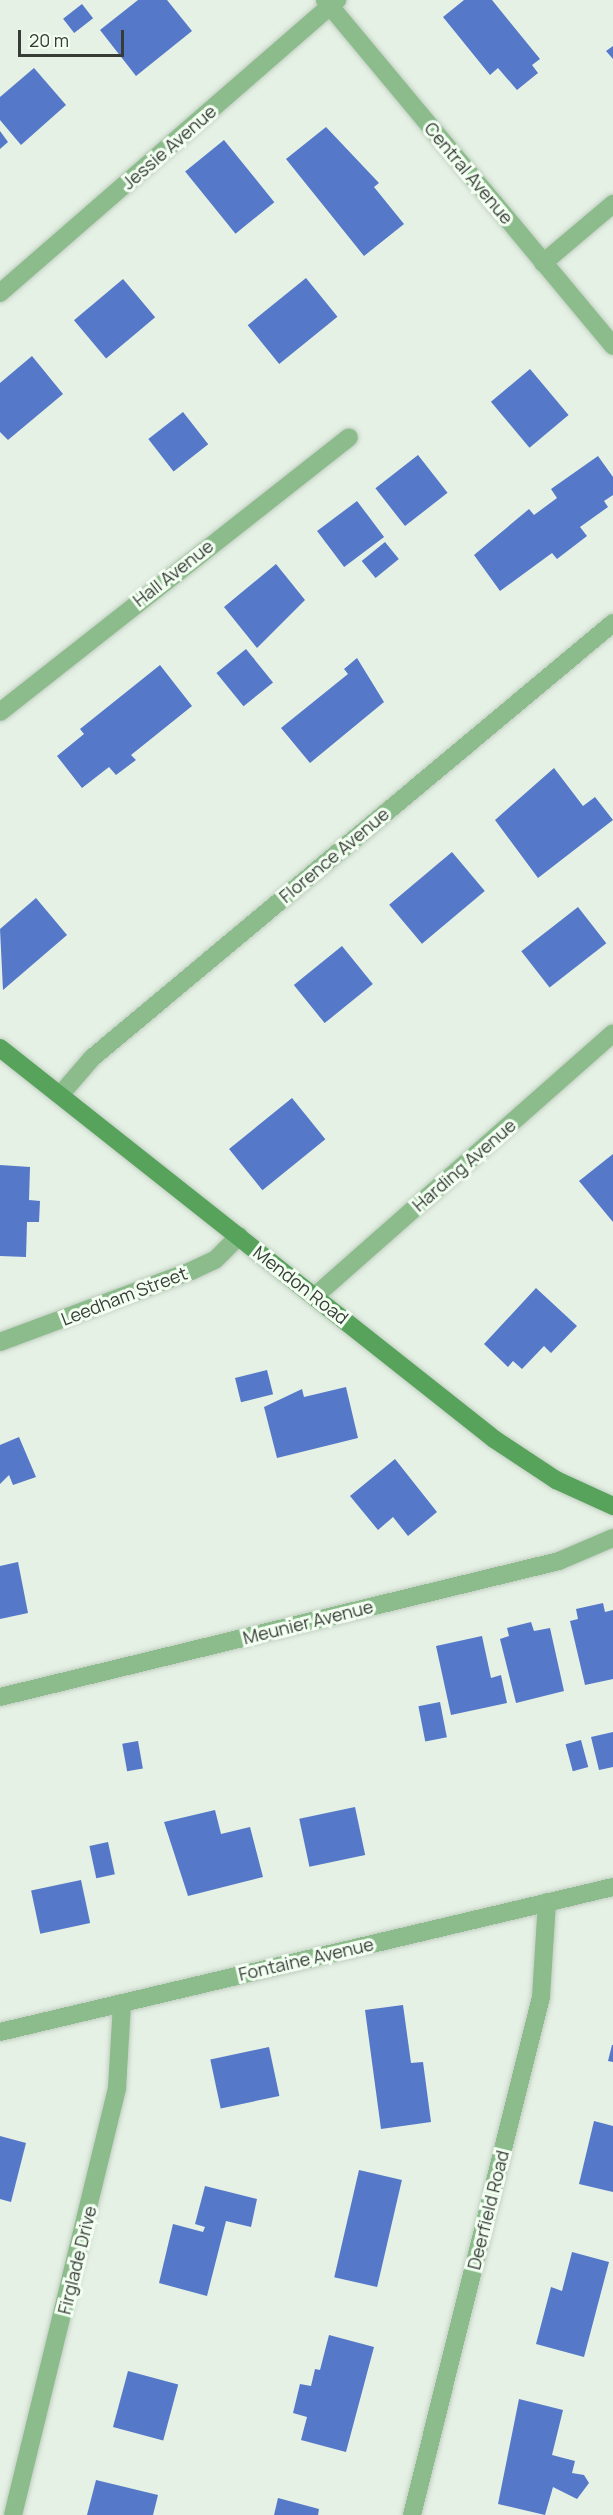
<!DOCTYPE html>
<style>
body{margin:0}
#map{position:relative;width:613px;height:2515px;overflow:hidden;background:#e4f1e4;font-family:Manrope,sans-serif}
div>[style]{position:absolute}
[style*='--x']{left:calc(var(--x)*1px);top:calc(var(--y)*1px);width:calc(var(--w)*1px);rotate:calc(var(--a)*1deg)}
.building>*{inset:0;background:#5678c8;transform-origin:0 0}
.roads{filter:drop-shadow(0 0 2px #c1cdc1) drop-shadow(0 0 2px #c1cdc1)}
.street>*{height:18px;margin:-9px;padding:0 9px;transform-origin:9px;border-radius:9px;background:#8cbc8c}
.secondary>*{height:18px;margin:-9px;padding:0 9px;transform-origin:9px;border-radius:9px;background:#57a35b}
span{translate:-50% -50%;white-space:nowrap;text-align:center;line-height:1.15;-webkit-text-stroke:6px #f2fff1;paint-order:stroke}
.street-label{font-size:18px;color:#373c37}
.scale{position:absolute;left:18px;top:30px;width:106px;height:27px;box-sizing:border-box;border:3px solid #373c37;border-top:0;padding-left:8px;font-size:18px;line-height:21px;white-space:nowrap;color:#373c37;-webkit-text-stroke:4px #f2fff1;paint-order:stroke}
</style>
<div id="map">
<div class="building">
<i style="clip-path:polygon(138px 0,167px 0,192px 31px,136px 76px,100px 30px)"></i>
<i style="clip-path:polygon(464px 0,492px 0,540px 59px,532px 65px,538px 73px,517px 90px,498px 68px,490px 75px,443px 17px)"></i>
<i style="left:82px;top:4px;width:18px;height:24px;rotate:52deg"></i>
<i style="clip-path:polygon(613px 46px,613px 59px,606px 51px)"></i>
<i style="clip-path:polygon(34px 68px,66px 105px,21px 145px,0 120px,0 97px)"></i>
<i style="clip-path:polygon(326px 127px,379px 183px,374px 187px,404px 224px,364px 256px,286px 159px)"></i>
<i style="clip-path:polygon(0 131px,8px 142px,0 149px)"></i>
<i style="left:224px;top:140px;width:80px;height:50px;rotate:51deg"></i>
<i style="left:306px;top:278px;width:50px;height:75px;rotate:51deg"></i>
<i style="left:123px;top:279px;width:50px;height:64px;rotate:50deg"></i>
<i style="clip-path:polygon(32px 356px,63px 394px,8px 440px,0 432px,0 383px)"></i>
<i style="left:530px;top:369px;width:60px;height:51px;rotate:50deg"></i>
<i style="left:183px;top:412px;width:41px;height:44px;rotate:52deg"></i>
<i style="left:418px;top:455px;width:48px;height:54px;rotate:52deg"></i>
<i style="clip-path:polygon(598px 456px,613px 477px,613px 495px,604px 501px,608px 507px,580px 527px,587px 536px,557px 559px,552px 553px,500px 591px,474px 555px,529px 509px,534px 515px,557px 498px,551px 489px)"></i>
<i style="left:357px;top:501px;width:45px;height:50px;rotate:53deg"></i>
<i style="left:385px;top:542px;width:22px;height:30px;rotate:51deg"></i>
<i style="clip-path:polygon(276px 564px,305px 600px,257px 648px,224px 607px)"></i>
<i style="left:246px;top:649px;width:43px;height:38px;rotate:51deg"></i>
<i style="clip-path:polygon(357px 658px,384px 702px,310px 763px,281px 728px,348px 674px,344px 669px)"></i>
<i style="clip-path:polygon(160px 665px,192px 706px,131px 755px,136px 760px,116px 775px,109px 767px,82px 788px,57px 756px,84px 734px,80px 729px)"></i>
<i style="clip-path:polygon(554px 768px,583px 806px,595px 797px,613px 820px,538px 878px,495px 820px)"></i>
<i style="left:452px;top:852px;width:51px;height:82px;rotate:50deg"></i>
<i style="clip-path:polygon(36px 898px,67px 935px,3px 990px,0 929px)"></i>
<i style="left:578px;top:907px;width:46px;height:72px;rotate:52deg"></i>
<i style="left:342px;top:946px;width:49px;height:62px;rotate:51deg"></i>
<i style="left:292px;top:1098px;width:53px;height:81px;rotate:51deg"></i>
<i style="clip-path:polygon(613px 1154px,613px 1222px,579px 1181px)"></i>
<i style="clip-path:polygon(0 1165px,30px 1167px,29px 1200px,40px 1201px,39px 1222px,27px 1222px,26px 1257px,0 1256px)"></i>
<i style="clip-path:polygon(536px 1288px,577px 1326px,551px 1353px,544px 1346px,522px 1369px,513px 1361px,508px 1367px,484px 1344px)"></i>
<i style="left:267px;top:1370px;width:25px;height:33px;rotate:76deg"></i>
<i style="clip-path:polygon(346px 1387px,358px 1438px,277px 1458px,264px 1407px,302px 1389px,304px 1397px)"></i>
<i style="clip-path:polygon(19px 1437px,36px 1477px,13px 1485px,9px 1475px,0 1484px,0 1445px)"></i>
<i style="clip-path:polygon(395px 1459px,437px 1512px,408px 1536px,393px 1517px,378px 1530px,350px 1496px)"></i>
<i style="clip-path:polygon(18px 1562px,28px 1613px,0 1619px,0 1566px)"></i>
<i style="clip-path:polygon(603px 1603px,605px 1612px,613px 1610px,613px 1679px,585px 1685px,570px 1621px,578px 1619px,576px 1609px)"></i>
<i style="clip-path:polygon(531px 1622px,534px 1631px,550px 1628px,564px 1691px,516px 1703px,500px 1639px,509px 1636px,507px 1628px)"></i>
<i style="clip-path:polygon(482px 1636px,491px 1678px,501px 1675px,507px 1703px,451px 1715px,436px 1646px)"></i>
<i style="left:440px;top:1702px;width:36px;height:22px;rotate:79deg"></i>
<i style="clip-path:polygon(613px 1732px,613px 1767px,599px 1770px,591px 1737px)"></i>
<i style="left:581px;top:1740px;width:28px;height:16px;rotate:75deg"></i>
<i style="left:138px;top:1741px;width:28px;height:16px;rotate:80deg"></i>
<i style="left:355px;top:1807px;width:49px;height:57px;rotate:78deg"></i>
<i style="clip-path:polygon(215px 1810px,221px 1834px,250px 1827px,263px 1877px,188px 1896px,164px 1822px)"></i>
<i style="left:108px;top:1842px;width:33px;height:19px;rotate:78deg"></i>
<i style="left:81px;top:1880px;width:44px;height:51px;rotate:78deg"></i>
<i style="clip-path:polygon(403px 2005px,411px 2063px,423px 2062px,431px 2122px,381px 2129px,365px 2010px)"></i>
<i style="clip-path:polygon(612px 2045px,613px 2045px,613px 2062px,608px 2061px)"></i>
<i style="left:269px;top:2047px;width:50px;height:60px;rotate:78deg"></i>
<i style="clip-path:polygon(594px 2121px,613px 2126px,613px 2192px,579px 2184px)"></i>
<i style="clip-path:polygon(0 2136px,26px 2143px,11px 2202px,0 2199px)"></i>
<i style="left:359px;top:2170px;width:44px;height:110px;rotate:13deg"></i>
<i style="clip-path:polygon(205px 2186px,257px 2199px,251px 2227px,226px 2221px,207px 2296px,159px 2283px,173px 2224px,203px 2232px,205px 2227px,195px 2224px)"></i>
<i style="clip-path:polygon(572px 2252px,609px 2262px,584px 2357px,536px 2344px,551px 2287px,562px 2291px)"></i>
<i style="clip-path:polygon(329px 2335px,374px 2347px,346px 2452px,301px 2440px,307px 2417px,293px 2413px,300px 2384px,311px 2386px,315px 2369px,320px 2370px)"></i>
<i style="left:128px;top:2371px;width:52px;height:58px;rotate:15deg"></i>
<i style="clip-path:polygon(519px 2399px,563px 2410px,552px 2455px,575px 2461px,572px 2473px,584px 2475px,589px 2483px,577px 2499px,553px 2487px,545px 2515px,498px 2504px)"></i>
<i style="clip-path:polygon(96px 2480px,158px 2495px,153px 2515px,87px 2515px)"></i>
<i style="clip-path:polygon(278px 2498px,319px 2509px,318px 2515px,274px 2515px)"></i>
</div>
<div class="roads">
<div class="street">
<i style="--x:325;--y:0;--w:450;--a:50.2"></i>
<i style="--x:543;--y:263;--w:92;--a:-40.1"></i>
<i style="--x:0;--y:293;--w:447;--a:-41"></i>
<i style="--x:0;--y:712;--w:444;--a:-38.2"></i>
<i style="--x:61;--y:1094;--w:48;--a:-49.3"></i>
<i style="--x:92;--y:1058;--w:679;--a:-39.86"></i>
<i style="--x:315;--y:1296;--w:397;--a:-41.4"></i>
<i style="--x:0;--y:1342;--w:204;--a:-20.4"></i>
<i style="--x:191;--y:1271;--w:26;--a:-25"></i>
<i style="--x:215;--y:1260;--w:34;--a:-45"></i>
<i style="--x:0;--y:1697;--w:575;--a:-13.67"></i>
<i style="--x:559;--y:1561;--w:59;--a:-23.1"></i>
<i style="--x:0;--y:2032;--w:630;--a:-13.31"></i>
<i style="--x:13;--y:2515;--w:439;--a:-76.3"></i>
<i style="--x:117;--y:2088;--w:85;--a:-86.6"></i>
<i style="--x:412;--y:2515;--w:534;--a:-76.02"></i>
<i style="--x:541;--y:1997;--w:95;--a:-86.4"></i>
</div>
<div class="secondary">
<i style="--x:0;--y:1048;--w:630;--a:38.36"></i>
<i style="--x:494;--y:1439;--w:74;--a:33.5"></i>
<i style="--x:556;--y:1480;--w:63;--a:24.5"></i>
</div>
</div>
<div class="street-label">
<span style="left:169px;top:147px;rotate:-41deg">Jessie Avenue</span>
<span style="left:469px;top:173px;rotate:50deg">Central Avenue</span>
<span style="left:173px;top:573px;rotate:-38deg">Hall Avenue</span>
<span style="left:334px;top:855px;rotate:-40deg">Florence Avenue</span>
<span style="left:464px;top:1165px;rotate:-41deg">Harding Avenue</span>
<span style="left:301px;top:1285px;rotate:38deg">Mendon Road</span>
<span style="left:124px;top:1296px;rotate:-21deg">Leedham Street</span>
<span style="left:308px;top:1622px;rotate:-14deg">Meunier Avenue</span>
<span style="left:306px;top:1959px;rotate:-13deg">Fontaine Avenue</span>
<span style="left:488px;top:2210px;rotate:-76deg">Deerfield Road</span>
<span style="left:77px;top:2260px;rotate:-76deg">Firglade Drive</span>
</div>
<div class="scale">20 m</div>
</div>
